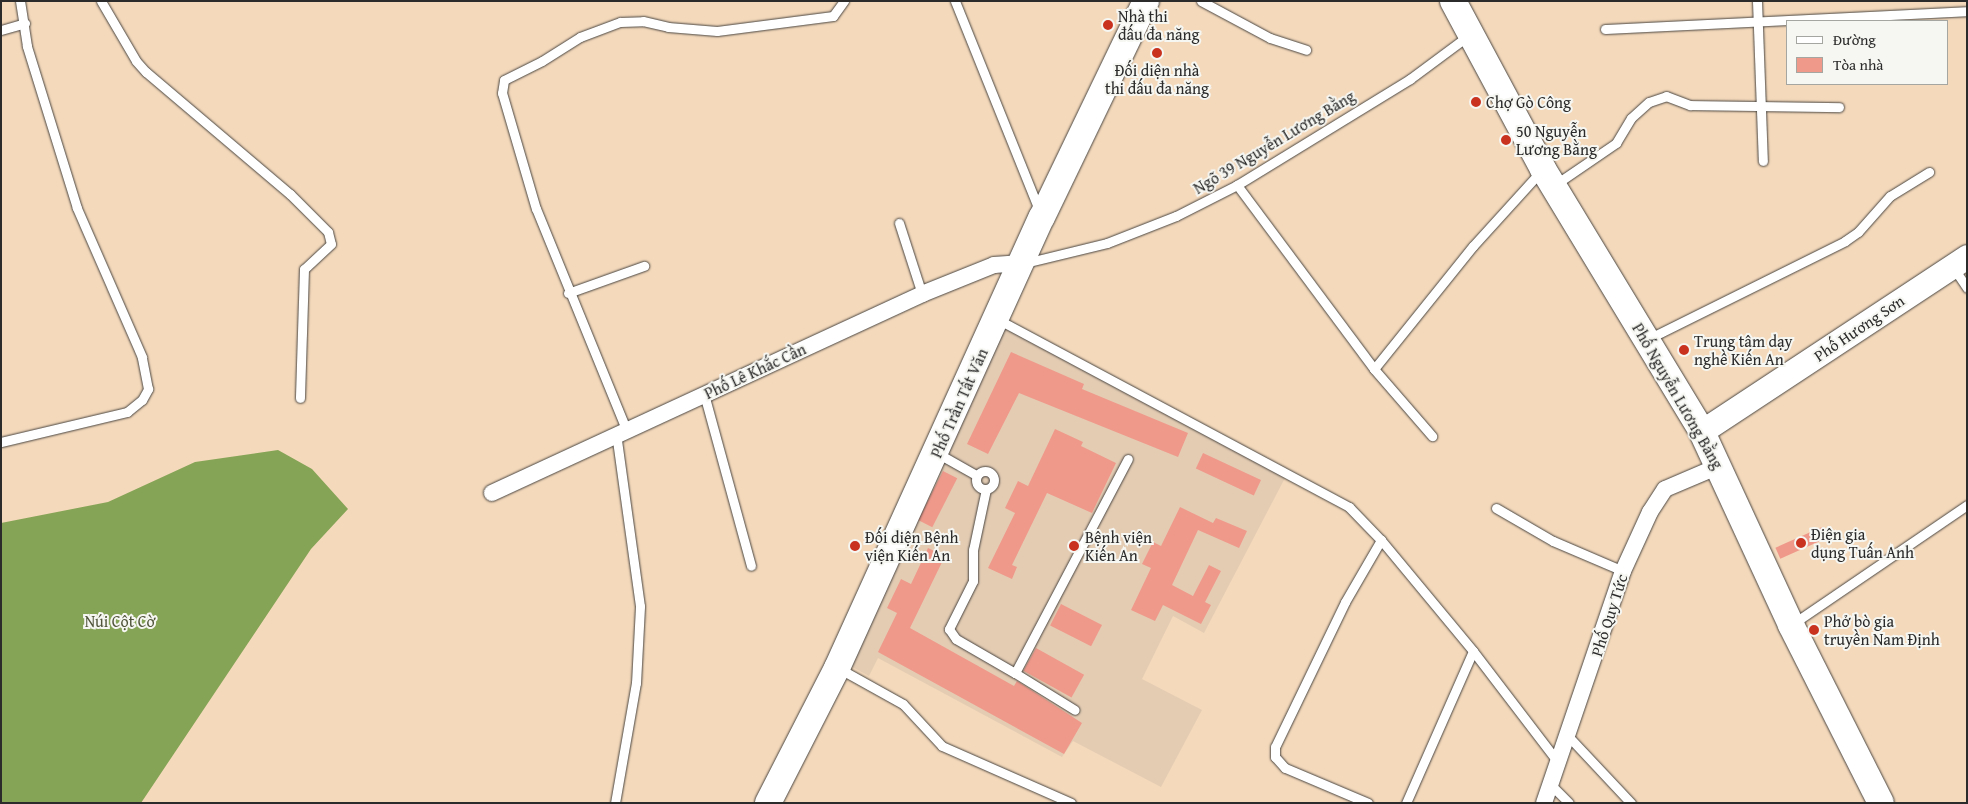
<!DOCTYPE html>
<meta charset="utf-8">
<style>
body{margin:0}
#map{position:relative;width:1968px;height:804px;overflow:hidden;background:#f4d9bb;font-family:"Gentium Book Plus",serif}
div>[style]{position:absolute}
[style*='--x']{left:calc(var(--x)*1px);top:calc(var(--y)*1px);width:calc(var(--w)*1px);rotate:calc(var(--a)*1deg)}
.built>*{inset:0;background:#e4ccb3}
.forest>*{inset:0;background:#86a456}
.building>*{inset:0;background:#ef998b;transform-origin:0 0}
.roads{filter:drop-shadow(0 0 1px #494541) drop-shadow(0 0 1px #494541)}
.lane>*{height:9px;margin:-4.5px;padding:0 4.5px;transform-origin:4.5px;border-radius:4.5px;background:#fff}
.lane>.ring{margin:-4.5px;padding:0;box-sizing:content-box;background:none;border:9px solid #fff;border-radius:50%}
.street>*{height:16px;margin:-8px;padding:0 8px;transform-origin:8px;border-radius:8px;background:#fff}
.secondary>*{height:24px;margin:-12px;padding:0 12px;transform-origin:12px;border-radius:12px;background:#fff}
.primary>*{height:26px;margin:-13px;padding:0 13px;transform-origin:13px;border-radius:13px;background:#fff}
.dots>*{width:14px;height:14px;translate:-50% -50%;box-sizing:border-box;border:2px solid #f6f6f2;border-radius:50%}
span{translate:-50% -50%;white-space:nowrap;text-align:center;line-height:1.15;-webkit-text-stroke:4px #f6f6f2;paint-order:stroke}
.poi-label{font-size:16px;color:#2b2b2b}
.left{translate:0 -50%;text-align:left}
.street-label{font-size:16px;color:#2b2b2b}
.park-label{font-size:16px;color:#51563b}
.frame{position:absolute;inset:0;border:2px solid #2b2b2b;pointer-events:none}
.legend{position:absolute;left:1786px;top:20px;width:162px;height:65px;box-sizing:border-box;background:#f6f6f2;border:1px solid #a5a5a2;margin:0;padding:6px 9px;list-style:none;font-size:15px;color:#2b2b2b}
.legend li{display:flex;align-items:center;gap:10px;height:25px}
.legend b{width:25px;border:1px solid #a5a5a2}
</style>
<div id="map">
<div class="built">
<i style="clip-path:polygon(1001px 326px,1286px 476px,1204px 633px,1173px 616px,1142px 679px,1202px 710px,1161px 787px,1073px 741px,1062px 757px,878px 658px,869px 676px,845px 663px)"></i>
</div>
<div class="forest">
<i style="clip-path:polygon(278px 450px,312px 469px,348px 509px,311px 549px,141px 803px,1px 803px,1px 523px,108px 502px,195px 462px)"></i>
</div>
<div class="building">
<i style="clip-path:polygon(1011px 352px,1084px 384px,1082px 389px,1188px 433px,1178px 457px,1019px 393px,988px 454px,967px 444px)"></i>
<i style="clip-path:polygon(1055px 429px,1083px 442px,1081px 446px,1116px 463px,1092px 513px,1047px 493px,1012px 565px,1017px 567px,1012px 579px,988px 568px,1015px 513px,1005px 508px,1018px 481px,1028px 486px)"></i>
<i style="left:1203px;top:453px;width:64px;height:17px;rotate:25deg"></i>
<i style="left:943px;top:471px;width:16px;height:55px;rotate:27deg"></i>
<i style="clip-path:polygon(1180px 507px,1213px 523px,1216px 518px,1247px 531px,1239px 548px,1198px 530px,1172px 585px,1193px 596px,1209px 565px,1221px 571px,1205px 602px,1211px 605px,1201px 624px,1163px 605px,1155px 621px,1131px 610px,1151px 568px,1142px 564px,1153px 542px,1161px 546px)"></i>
<i style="left:1822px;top:527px;width:12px;height:51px;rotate:66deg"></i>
<i style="clip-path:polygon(928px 548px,945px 556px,910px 628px,1014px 686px,1017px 681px,1082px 723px,1064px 754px,878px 652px,897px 613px,887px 608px,901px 579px,911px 584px)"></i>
<i style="left:1061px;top:604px;width:46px;height:24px;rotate:27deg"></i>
<i style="left:1036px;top:648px;width:55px;height:26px;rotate:29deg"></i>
</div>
<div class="roads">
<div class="lane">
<i style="--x:101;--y:1;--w:69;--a:59.7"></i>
<i style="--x:136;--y:61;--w:15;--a:48"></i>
<i style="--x:146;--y:72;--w:189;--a:40.3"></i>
<i style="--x:290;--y:194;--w:54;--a:45"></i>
<i style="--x:328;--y:232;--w:12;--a:76"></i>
<i style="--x:331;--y:244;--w:37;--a:137"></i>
<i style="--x:304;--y:269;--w:129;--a:91.8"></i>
<i style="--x:955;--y:1;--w:225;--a:68.1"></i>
<i style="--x:1201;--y:1;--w:78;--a:28.2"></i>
<i style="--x:1270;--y:38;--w:38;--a:18"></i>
<i style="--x:1757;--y:1;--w:160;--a:87.9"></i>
<i style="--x:1605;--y:29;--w:362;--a:-2.8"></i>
<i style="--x:1;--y:30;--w:25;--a:-16"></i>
<i style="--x:1556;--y:184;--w:73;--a:-34.3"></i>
<i style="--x:1616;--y:143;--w:29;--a:-59"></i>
<i style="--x:1631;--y:118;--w:24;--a:-42"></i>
<i style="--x:1649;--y:102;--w:18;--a:-19"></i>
<i style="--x:1666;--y:96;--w:26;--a:21"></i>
<i style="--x:1690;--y:105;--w:149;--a:0.8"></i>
<i style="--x:1237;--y:185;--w:229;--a:53.3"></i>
<i style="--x:1374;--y:369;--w:89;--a:49.1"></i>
<i style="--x:899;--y:223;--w:75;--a:72.1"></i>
<i style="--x:1025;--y:263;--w:84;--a:-13.7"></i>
<i style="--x:1107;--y:243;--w:74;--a:-21.4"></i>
<i style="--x:1176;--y:216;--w:68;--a:-26.9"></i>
<i style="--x:1237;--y:185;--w:203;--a:-31.5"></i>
<i style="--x:1410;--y:79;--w:72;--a:-36.6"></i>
<i style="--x:1953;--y:267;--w:25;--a:56"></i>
<i style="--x:568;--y:293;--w:81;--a:-19.6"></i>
<i style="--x:999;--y:320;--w:397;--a:28.1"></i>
<i style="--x:1349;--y:507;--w:46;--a:45.9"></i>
<i style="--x:1381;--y:540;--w:144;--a:50.3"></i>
<i style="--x:1473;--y:651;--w:140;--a:52.6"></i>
<i style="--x:1648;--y:339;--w:220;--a:-26.4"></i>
<i style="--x:1845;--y:241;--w:16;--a:-35"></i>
<i style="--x:1858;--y:232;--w:48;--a:-48.4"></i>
<i style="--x:1890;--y:196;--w:46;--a:-31.6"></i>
<i style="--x:1374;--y:369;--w:158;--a:-51.2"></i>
<i style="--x:1473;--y:246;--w:101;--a:-47.8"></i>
<i style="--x:704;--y:394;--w:178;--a:74.7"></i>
<i style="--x:626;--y:429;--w:238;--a:-112.2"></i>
<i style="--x:536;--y:209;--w:121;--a:-106.3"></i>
<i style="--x:502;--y:93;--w:13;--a:-81"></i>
<i style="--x:504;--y:80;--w:42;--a:-26.6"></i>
<i style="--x:542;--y:61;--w:45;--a:-32.3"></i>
<i style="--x:580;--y:37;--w:43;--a:-20.6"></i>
<i style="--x:620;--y:22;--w:23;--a:-2"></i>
<i style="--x:643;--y:21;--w:26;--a:13"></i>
<i style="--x:668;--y:27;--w:49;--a:4.7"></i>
<i style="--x:717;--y:31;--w:117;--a:-7.4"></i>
<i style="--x:833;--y:16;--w:19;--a:-54"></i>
<i style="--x:1;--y:442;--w:130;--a:-13.4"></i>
<i style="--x:127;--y:412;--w:19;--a:-39"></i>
<i style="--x:142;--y:400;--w:13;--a:-61"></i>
<i style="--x:148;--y:389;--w:33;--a:-101"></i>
<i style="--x:142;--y:357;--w:163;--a:-113.6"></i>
<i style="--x:77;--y:208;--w:170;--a:-107.2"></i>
<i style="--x:27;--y:46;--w:46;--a:-98.8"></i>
<i style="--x:937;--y:453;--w:45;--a:29.4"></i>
<i class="ring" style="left:976px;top:471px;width:9px;height:9px"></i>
<i style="--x:986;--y:489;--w:62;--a:102"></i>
<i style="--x:973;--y:550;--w:31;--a:90"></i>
<i style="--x:973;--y:581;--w:54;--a:116.6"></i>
<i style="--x:949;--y:629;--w:12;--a:55"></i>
<i style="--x:956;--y:639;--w:68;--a:30"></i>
<i style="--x:1015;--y:673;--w:242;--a:-62.2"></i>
<i style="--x:1496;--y:508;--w:66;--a:30.1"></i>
<i style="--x:1553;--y:541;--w:76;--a:23.2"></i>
<i style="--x:1794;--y:623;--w:209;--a:-34.3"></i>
<i style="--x:840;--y:669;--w:72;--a:29.1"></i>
<i style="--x:903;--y:704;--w:57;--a:47.1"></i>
<i style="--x:942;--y:746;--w:141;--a:23.8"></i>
<i style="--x:1015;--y:673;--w:70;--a:31.7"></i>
<i style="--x:1569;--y:737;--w:91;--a:46.8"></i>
<i style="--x:1551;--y:785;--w:25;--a:45"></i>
<i style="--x:615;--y:803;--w:122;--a:-80.1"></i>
<i style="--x:636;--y:683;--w:77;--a:-87"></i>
<i style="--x:640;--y:606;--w:174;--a:-97.9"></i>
<i style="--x:1368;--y:803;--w:90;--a:-157.1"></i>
<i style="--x:1285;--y:768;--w:15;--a:-132"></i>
<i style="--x:1275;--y:757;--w:10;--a:-90"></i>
<i style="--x:1275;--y:747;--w:161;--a:-64.2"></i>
<i style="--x:1345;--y:602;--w:72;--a:-59.9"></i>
<i style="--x:1406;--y:803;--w:166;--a:-66.2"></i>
</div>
<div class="street">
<i style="--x:492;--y:493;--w:474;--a:-24.8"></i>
<i style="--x:922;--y:294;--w:78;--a:-21.9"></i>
<i style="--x:994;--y:265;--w:28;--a:-4"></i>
<i style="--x:1544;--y:803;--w:245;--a:-71.2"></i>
<i style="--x:1623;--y:571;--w:65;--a:-65.4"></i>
<i style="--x:1650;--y:512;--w:27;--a:-57"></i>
<i style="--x:1665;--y:489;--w:59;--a:-23.1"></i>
</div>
<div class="secondary">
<i style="--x:1702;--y:432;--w:318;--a:-33.4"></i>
</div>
<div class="primary">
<i style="--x:1453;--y:1;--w:191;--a:61.8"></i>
<i style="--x:1543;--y:169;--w:307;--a:58.8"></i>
<i style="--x:1702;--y:432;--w:213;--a:65.2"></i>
<i style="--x:1791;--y:625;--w:199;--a:63.2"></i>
<i style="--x:768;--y:803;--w:152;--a:-62.9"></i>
<i style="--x:837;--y:668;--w:495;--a:-65.6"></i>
<i style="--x:1042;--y:217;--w:240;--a:-64.3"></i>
</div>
</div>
<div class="dots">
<i style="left:1108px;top:25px;background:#c8321e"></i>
<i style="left:1157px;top:53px;background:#c8321e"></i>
<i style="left:1476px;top:102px;background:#c8321e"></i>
<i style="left:1506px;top:140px;background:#c8321e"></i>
<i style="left:1684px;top:350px;background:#c8321e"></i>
<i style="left:1801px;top:543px;background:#c8321e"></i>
<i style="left:855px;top:546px;background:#c8321e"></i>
<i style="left:1074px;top:546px;background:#c8321e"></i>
<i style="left:1814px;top:630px;background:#c8321e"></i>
</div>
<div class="poi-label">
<span class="left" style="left:1118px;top:25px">Nhà thi<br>đấu đa năng</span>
<span style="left:1157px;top:79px">Đối diện nhà<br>thi đấu đa năng</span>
<span class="left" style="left:1486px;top:102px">Chợ Gò Công</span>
<span class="left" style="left:1516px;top:140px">50 Nguyễn<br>Lương Bằng</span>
<span class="left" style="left:1694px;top:350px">Trung tâm dạy<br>nghề Kiến An</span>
<span class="left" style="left:1811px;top:543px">Điện gia<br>dụng Tuấn Anh</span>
<span class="left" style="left:865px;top:546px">Đối diện Bệnh<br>viện Kiến An</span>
<span class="left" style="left:1085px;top:546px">Bệnh viện<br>Kiến An</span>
<span class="left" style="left:1824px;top:630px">Phở bò gia<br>truyền Nam Định</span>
</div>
<div class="street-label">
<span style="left:1274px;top:142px;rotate:-31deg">Ngõ 39 Nguyễn Lương Bằng</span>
<span style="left:1859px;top:328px;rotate:-34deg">Phố Hương Sơn</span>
<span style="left:755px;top:371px;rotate:-25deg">Phố Lê Khắc Cần</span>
<span style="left:1678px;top:396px;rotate:60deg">Phố Nguyễn Lương Bằng</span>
<span style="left:959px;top:403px;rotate:-66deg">Phố Trần Tất Văn</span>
<span style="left:1609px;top:615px;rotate:-72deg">Phố Quy Tức</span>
</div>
<div class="park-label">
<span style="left:120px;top:621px">Núi Cột Cờ</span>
</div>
<div class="frame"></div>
<ul class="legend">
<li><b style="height:6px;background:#fff"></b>Đường</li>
<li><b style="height:14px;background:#ef998b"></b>Tòa nhà</li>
</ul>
</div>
